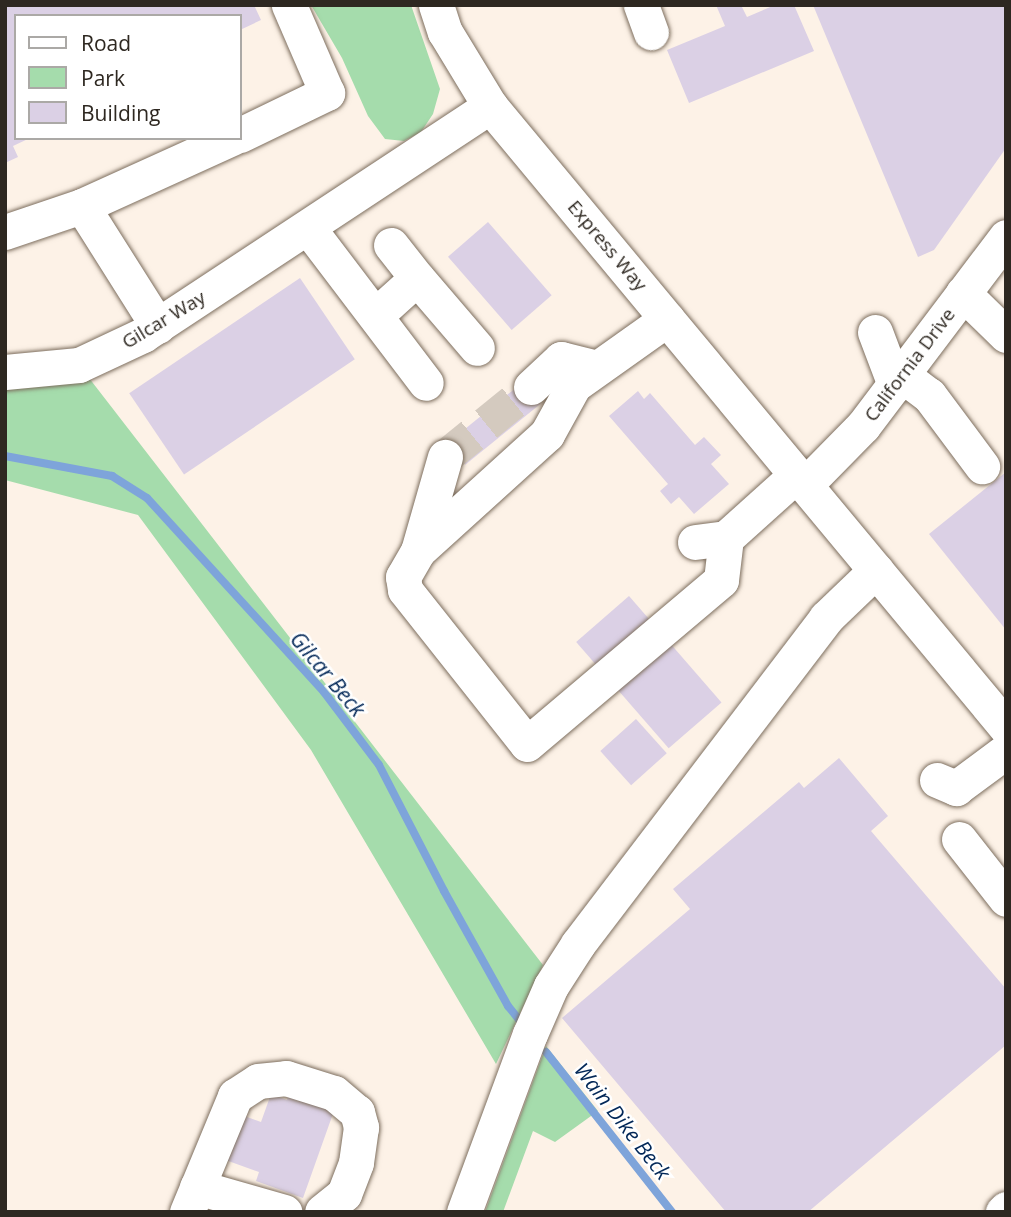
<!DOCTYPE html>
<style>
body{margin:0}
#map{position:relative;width:1011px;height:1217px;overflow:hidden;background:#fdf2e7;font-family:"Open Sans",sans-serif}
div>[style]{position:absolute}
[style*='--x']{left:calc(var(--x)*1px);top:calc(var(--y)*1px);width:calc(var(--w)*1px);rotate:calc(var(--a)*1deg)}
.green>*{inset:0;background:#a5dcac}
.stream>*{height:8px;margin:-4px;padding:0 4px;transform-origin:4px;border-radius:4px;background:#7ea4da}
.building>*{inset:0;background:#dbd0e5;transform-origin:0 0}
.minor-tunnel>*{height:35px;margin-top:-17.5px;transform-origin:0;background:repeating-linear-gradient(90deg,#d4cabf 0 35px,transparent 0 53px)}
.roads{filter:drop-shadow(0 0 2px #7d6e5e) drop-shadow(0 0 2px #7d6e5e)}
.minor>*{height:35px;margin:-17.5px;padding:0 17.5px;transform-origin:17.5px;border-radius:17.5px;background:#fff}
span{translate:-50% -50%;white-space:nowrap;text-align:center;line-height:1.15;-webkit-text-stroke:5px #fff;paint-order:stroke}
.street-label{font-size:19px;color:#2e2821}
.water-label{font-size:21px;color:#022757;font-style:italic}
.frame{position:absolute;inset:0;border:7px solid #2e2821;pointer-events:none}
.legend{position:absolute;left:14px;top:14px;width:228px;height:126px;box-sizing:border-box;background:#fff;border:2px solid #aba9a6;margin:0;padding:9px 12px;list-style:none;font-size:21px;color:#2e2821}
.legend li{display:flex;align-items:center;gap:14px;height:35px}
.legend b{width:35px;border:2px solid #aba9a6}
</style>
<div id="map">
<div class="green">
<i style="clip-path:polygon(311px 5px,411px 5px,440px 89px,433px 114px,421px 132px,404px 141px,385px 139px,368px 116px,342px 58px)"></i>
<i style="clip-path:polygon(79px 365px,543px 965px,496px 1064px,311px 750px,138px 515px,5px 480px,5px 372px)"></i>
<i style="clip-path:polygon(546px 1046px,598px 1111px,555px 1142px,533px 1131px,503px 1212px,485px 1212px)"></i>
</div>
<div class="stream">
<i style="--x:5;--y:456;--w:109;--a:10.6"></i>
<i style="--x:112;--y:476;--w:41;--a:32.2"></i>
<i style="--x:147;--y:498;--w:263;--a:47.6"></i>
<i style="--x:324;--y:692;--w:91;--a:53"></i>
<i style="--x:379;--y:765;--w:142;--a:62.7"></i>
<i style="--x:444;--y:891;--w:132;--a:60.9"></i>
<i style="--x:508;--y:1006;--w:26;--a:51"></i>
<i style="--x:546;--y:1052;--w:204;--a:51.8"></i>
</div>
<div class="building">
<i style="clip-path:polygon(5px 5px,254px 5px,261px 20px,240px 30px,240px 16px,16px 16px,16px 138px,30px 138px,13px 146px,18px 157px,5px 163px)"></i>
<i style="clip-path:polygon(716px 5px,741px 5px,747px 17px,775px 5px,794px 5px,814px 51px,689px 103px,667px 50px,725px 26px)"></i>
<i style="clip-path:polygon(813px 5px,1006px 5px,1006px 148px,934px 250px,918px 257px)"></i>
<i style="left:488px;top:222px;width:97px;height:53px;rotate:49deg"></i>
<i style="left:300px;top:278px;width:98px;height:206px;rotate:56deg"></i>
<i style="left:523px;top:382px;width:28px;height:97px;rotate:51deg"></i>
<i style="clip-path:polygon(638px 391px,644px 399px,650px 393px,695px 445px,704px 437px,721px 455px,711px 464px,729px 484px,694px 514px,679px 497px,671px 504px,660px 491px,668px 484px,609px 416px)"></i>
<i style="clip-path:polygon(1006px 472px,1006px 630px,929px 534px)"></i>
<i style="left:629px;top:596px;width:141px;height:70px;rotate:49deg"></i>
<i style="left:636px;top:719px;width:46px;height:48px;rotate:48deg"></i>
<i style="clip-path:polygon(839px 758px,888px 816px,871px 831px,1006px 989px,1006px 1045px,808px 1212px,726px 1212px,562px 1018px,690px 909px,673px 889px,799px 782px,804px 788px)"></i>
<i style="clip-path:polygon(289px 1092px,335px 1108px,303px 1198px,256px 1181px,259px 1172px,220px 1158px,236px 1113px,261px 1122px,271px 1094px,287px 1100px)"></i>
</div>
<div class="minor-tunnel">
<i style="--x:445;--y:457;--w:111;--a:-39.1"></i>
</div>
<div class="roads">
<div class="minor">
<i style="--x:436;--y:5;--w:28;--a:72"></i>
<i style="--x:445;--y:32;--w:87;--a:58.7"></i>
<i style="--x:490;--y:106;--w:807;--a:50.28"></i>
<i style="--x:641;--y:5;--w:29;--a:70"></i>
<i style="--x:240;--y:135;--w:97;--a:-25.8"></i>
<i style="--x:327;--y:93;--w:96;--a:-113.4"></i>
<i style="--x:82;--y:206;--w:165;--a:-24.4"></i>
<i style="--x:309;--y:229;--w:193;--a:52.8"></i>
<i style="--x:5;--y:232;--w:81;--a:-18.7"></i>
<i style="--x:82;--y:206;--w:142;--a:57.7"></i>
<i style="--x:391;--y:245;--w:42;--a:51.8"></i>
<i style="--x:963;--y:293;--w:60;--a:44.3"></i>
<i style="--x:376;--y:315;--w:55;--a:-42.1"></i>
<i style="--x:417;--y:278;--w:92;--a:49.4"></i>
<i style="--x:667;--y:319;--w:114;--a:144.6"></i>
<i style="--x:574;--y:385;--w:56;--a:118.9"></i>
<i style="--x:547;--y:434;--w:174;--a:137.8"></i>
<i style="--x:418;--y:551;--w:30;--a:120"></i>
<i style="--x:403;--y:577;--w:13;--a:81"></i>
<i style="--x:405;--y:590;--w:196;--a:51.6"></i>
<i style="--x:527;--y:744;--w:254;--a:-40.2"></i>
<i style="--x:721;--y:580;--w:42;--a:-83.2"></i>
<i style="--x:875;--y:332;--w:57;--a:69.3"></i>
<i style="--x:5;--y:372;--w:74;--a:-5.4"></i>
<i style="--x:79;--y:365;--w:71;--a:-25.1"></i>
<i style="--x:143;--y:335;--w:416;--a:-33.4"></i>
<i style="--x:902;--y:375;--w:34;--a:37"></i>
<i style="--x:929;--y:395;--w:89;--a:53.3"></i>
<i style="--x:531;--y:387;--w:41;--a:-43"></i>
<i style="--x:561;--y:359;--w:37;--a:14"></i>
<i style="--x:805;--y:485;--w:83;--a:-45.5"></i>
<i style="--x:863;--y:426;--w:237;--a:-52.9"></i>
<i style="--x:695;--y:542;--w:31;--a:-7"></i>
<i style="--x:726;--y:538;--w:94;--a:-42"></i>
<i style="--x:418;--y:551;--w:98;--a:-74"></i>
<i style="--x:937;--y:780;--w:21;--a:23"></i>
<i style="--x:956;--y:788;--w:62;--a:-36.5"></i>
<i style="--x:959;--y:839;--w:76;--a:51.9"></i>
<i style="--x:197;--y:1187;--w:91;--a:16"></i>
<i style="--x:187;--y:1212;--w:126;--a:-67.5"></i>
<i style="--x:235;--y:1096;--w:27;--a:-33"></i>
<i style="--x:258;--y:1081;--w:28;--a:-6"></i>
<i style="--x:286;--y:1078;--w:50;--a:17.4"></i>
<i style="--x:334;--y:1093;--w:30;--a:40"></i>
<i style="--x:357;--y:1112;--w:16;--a:75"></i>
<i style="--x:361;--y:1127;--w:36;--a:98"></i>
<i style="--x:356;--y:1163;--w:33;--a:111"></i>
<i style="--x:344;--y:1194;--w:28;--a:141"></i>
<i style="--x:464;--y:1212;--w:190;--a:-69.7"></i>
<i style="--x:530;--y:1034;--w:52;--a:-66.4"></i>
<i style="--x:551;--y:986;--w:50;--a:-57.3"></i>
<i style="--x:578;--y:944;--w:410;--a:-52.7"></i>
<i style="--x:826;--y:618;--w:69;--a:-43.8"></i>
<i style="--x:1003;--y:1212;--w:4;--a:-45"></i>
</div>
</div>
<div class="street-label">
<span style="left:607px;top:246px;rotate:50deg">Express Way</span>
<span style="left:164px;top:320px;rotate:-31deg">Gilcar Way</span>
<span style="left:910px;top:365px;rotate:-53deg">California Drive</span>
</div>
<div class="water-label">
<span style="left:328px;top:674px;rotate:50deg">Gilcar Beck</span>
<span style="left:623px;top:1121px;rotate:52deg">Wain Dike Beck</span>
</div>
<div class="frame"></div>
<ul class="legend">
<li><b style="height:9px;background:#fff"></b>Road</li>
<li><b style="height:19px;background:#a5dcac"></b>Park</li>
<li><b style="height:19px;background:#dbd0e5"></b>Building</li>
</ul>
</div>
